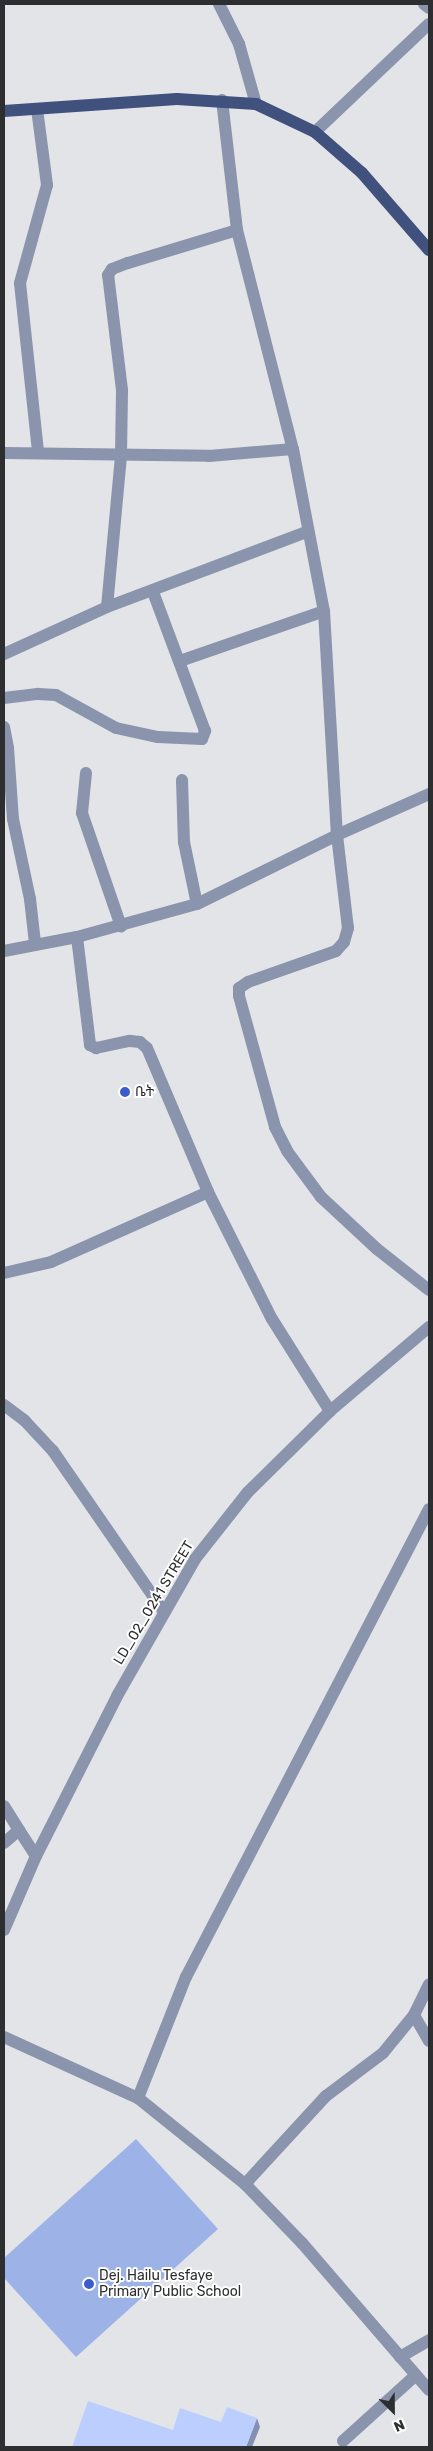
<!DOCTYPE html>
<meta charset="utf-8">
<style>
body{margin:0}
#map{position:relative;width:433px;height:2451px;overflow:hidden;background:#e3e4e8;font-family:Rubik,"Noto Sans Ethiopic",sans-serif}
div>[style]{position:absolute}
[style*='--x']{left:calc(var(--x)*1px);top:calc(var(--y)*1px);width:calc(var(--w)*1px);rotate:calc(var(--a)*1deg)}
.green>*{inset:0;background:#9db2e6}
.minor>*{height:12px;margin:-6px;padding:0 6px;transform-origin:6px;border-radius:6px;background:#8a94ad}
.major>*{height:12px;margin:-6px;padding:0 6px;transform-origin:6px;border-radius:6px;background:#41517d}
.shaded-wall>*{inset:0;background:#8390b2}
.building>*{inset:0;background:#bbcefe}
.dots>*{width:14px;height:14px;translate:-50% -50%;box-sizing:border-box;border:2px solid #fff;border-radius:50%}
span{translate:-50% -50%;white-space:nowrap;text-align:center;line-height:1.15;-webkit-text-stroke:4px #fff;paint-order:stroke}
.poi-label{font-size:14px;color:#2d2e2f}
.left{translate:0 -50%;text-align:left}
.street-label{font-size:14px;color:#2d2e2f}
.frame{position:absolute;inset:0;border:5px solid #2d2e2f;pointer-events:none}
.north{position:absolute;left:368px;top:2386px;width:50px;height:50px;-webkit-text-stroke:4px #fff;paint-order:stroke;rotate:157deg;font-size:14px;font-weight:700;line-height:20px;text-align:center;color:#2d2e2f}
.north::after{content:'';display:block;margin:auto;width:18px;height:22px;background:#2d2e2f;clip-path:polygon(50% 0,100% 100%,50% 72%,0 100%)}
</style>
<div id="map">
<div class="green">
<i style="clip-path:polygon(136px 2139px,218px 2229px,76px 2357px,4px 2278px,4px 2258px)"></i>
</div>
<div class="minor">
<i style="--x:219;--y:4;--w:45;--a:63.4"></i>
<i style="--x:239;--y:44;--w:62;--a:74.2"></i>
<i style="--x:424;--y:4;--w:6;--a:39"></i>
<i style="--x:222;--y:100;--w:131;--a:83.4"></i>
<i style="--x:237;--y:230;--w:226;--a:75.7"></i>
<i style="--x:293;--y:449;--w:165;--a:79.2"></i>
<i style="--x:324;--y:611;--w:224;--a:86.7"></i>
<i style="--x:337;--y:835;--w:94;--a:83.3"></i>
<i style="--x:348;--y:928;--w:15;--a:106"></i>
<i style="--x:344;--y:942;--w:12;--a:132"></i>
<i style="--x:336;--y:951;--w:93;--a:160.6"></i>
<i style="--x:248;--y:982;--w:11;--a:146"></i>
<i style="--x:239;--y:988;--w:8;--a:90"></i>
<i style="--x:239;--y:996;--w:136;--a:74.6"></i>
<i style="--x:275;--y:1127;--w:27;--a:63"></i>
<i style="--x:287;--y:1151;--w:57;--a:53.5"></i>
<i style="--x:321;--y:1197;--w:76;--a:42.9"></i>
<i style="--x:377;--y:1249;--w:66;--a:38.3"></i>
<i style="--x:37;--y:109;--w:77;--a:82.5"></i>
<i style="--x:47;--y:185;--w:102;--a:105.4"></i>
<i style="--x:20;--y:283;--w:170;--a:83.9"></i>
<i style="--x:315;--y:132;--w:157;--a:-43.5"></i>
<i style="--x:4;--y:453;--w:205;--a:0.8"></i>
<i style="--x:209;--y:456;--w:84;--a:-4.8"></i>
<i style="--x:107;--y:607;--w:153;--a:-84.7"></i>
<i style="--x:121;--y:455;--w:65;--a:-89.1"></i>
<i style="--x:122;--y:390;--w:116;--a:-96.9"></i>
<i style="--x:108;--y:275;--w:7;--a:-56"></i>
<i style="--x:112;--y:269;--w:17;--a:-21"></i>
<i style="--x:128;--y:263;--w:114;--a:-16.8"></i>
<i style="--x:4;--y:654;--w:113;--a:-24.5"></i>
<i style="--x:107;--y:607;--w:214;--a:-20.6"></i>
<i style="--x:180;--y:661;--w:152;--a:-19.1"></i>
<i style="--x:4;--y:698;--w:34;--a:-7"></i>
<i style="--x:38;--y:694;--w:18;--a:3"></i>
<i style="--x:56;--y:695;--w:68;--a:28.8"></i>
<i style="--x:116;--y:728;--w:43;--a:12.1"></i>
<i style="--x:158;--y:737;--w:44;--a:2.6"></i>
<i style="--x:202;--y:739;--w:9;--a:-69"></i>
<i style="--x:205;--y:731;--w:148;--a:-110.5"></i>
<i style="--x:4;--y:727;--w:21;--a:79"></i>
<i style="--x:8;--y:748;--w:71;--a:86"></i>
<i style="--x:13;--y:819;--w:82;--a:78"></i>
<i style="--x:30;--y:899;--w:44;--a:83.5"></i>
<i style="--x:86;--y:773;--w:40;--a:95.7"></i>
<i style="--x:82;--y:813;--w:120;--a:71"></i>
<i style="--x:182;--y:780;--w:62;--a:88.2"></i>
<i style="--x:184;--y:842;--w:63;--a:78.2"></i>
<i style="--x:77;--y:937;--w:109;--a:83.1"></i>
<i style="--x:90;--y:1045;--w:7;--a:27"></i>
<i style="--x:96;--y:1048;--w:35;--a:-12"></i>
<i style="--x:130;--y:1041;--w:10;--a:6"></i>
<i style="--x:140;--y:1042;--w:9;--a:41"></i>
<i style="--x:147;--y:1048;--w:156;--a:67"></i>
<i style="--x:4;--y:951;--w:74;--a:-10.9"></i>
<i style="--x:77;--y:937;--w:124;--a:-15.4"></i>
<i style="--x:197;--y:904;--w:156;--a:-26.2"></i>
<i style="--x:337;--y:835;--w:101;--a:-24"></i>
<i style="--x:4;--y:1273;--w:48;--a:-13.2"></i>
<i style="--x:51;--y:1262;--w:172;--a:-24"></i>
<i style="--x:208;--y:1192;--w:142;--a:63.3"></i>
<i style="--x:272;--y:1319;--w:109;--a:57.8"></i>
<i style="--x:4;--y:1405;--w:26;--a:37"></i>
<i style="--x:25;--y:1421;--w:41;--a:47"></i>
<i style="--x:53;--y:1451;--w:196;--a:55.4"></i>
<i style="--x:4;--y:1806;--w:28;--a:58"></i>
<i style="--x:4;--y:1843;--w:20;--a:-41"></i>
<i style="--x:19;--y:1830;--w:31;--a:57"></i>
<i style="--x:4;--y:1930;--w:81;--a:-66.6"></i>
<i style="--x:36;--y:1856;--w:179;--a:-63.1"></i>
<i style="--x:117;--y:1696;--w:158;--a:-60.3"></i>
<i style="--x:195;--y:1559;--w:85;--a:-51.7"></i>
<i style="--x:248;--y:1492;--w:115;--a:-44.6"></i>
<i style="--x:330;--y:1411;--w:130;--a:-40.3"></i>
<i style="--x:414;--y:2015;--w:30;--a:60"></i>
<i style="--x:4;--y:2037;--w:147;--a:24.5"></i>
<i style="--x:138;--y:2098;--w:137;--a:38.8"></i>
<i style="--x:245;--y:2184;--w:82;--a:46"></i>
<i style="--x:302;--y:2243;--w:194;--a:49.2"></i>
<i style="--x:138;--y:2098;--w:130;--a:-68.4"></i>
<i style="--x:186;--y:1977;--w:527;--a:-62.56"></i>
<i style="--x:245;--y:2184;--w:120;--a:-47.4"></i>
<i style="--x:326;--y:2096;--w:71;--a:-37"></i>
<i style="--x:383;--y:2053;--w:49;--a:-50.8"></i>
<i style="--x:414;--y:2015;--w:34;--a:-64"></i>
<i style="--x:400;--y:2357;--w:34;--a:-30"></i>
<i style="--x:343;--y:2441;--w:98;--a:-42.1"></i>
</div>
<div class="major">
<i style="--x:4;--y:111;--w:173;--a:-4"></i>
<i style="--x:177;--y:99;--w:79;--a:3.6"></i>
<i style="--x:256;--y:104;--w:65;--a:25.4"></i>
<i style="--x:315;--y:132;--w:62;--a:41.1"></i>
<i style="--x:362;--y:173;--w:102;--a:49"></i>
</div>
<div class="shaded-wall">
<i style="clip-path:polygon(257px 2418px,260px 2427px,252px 2447px,246px 2447px)"></i>
</div>
<div class="building">
<i style="clip-path:polygon(88px 2401px,173px 2430px,180px 2408px,221px 2422px,227px 2407px,257px 2418px,246px 2447px,72px 2447px)"></i>
</div>
<div class="dots">
<i style="left:125px;top:1092px;background:#3c5bcd"></i>
<i style="left:89px;top:2284px;background:#3c5bcd"></i>
</div>
<div class="poi-label">
<span class="left" style="left:135px;top:1092px">ቤት</span>
<span class="left" style="left:99px;top:2284px">Dej. Hailu Tesfaye<br>Primary Public School</span>
</div>
<div class="street-label">
<span style="left:154px;top:1603px;rotate:-59deg">LD_02_0241 STREET</span>
</div>
<div class="frame"></div>
<div class="north">N</div>
</div>
